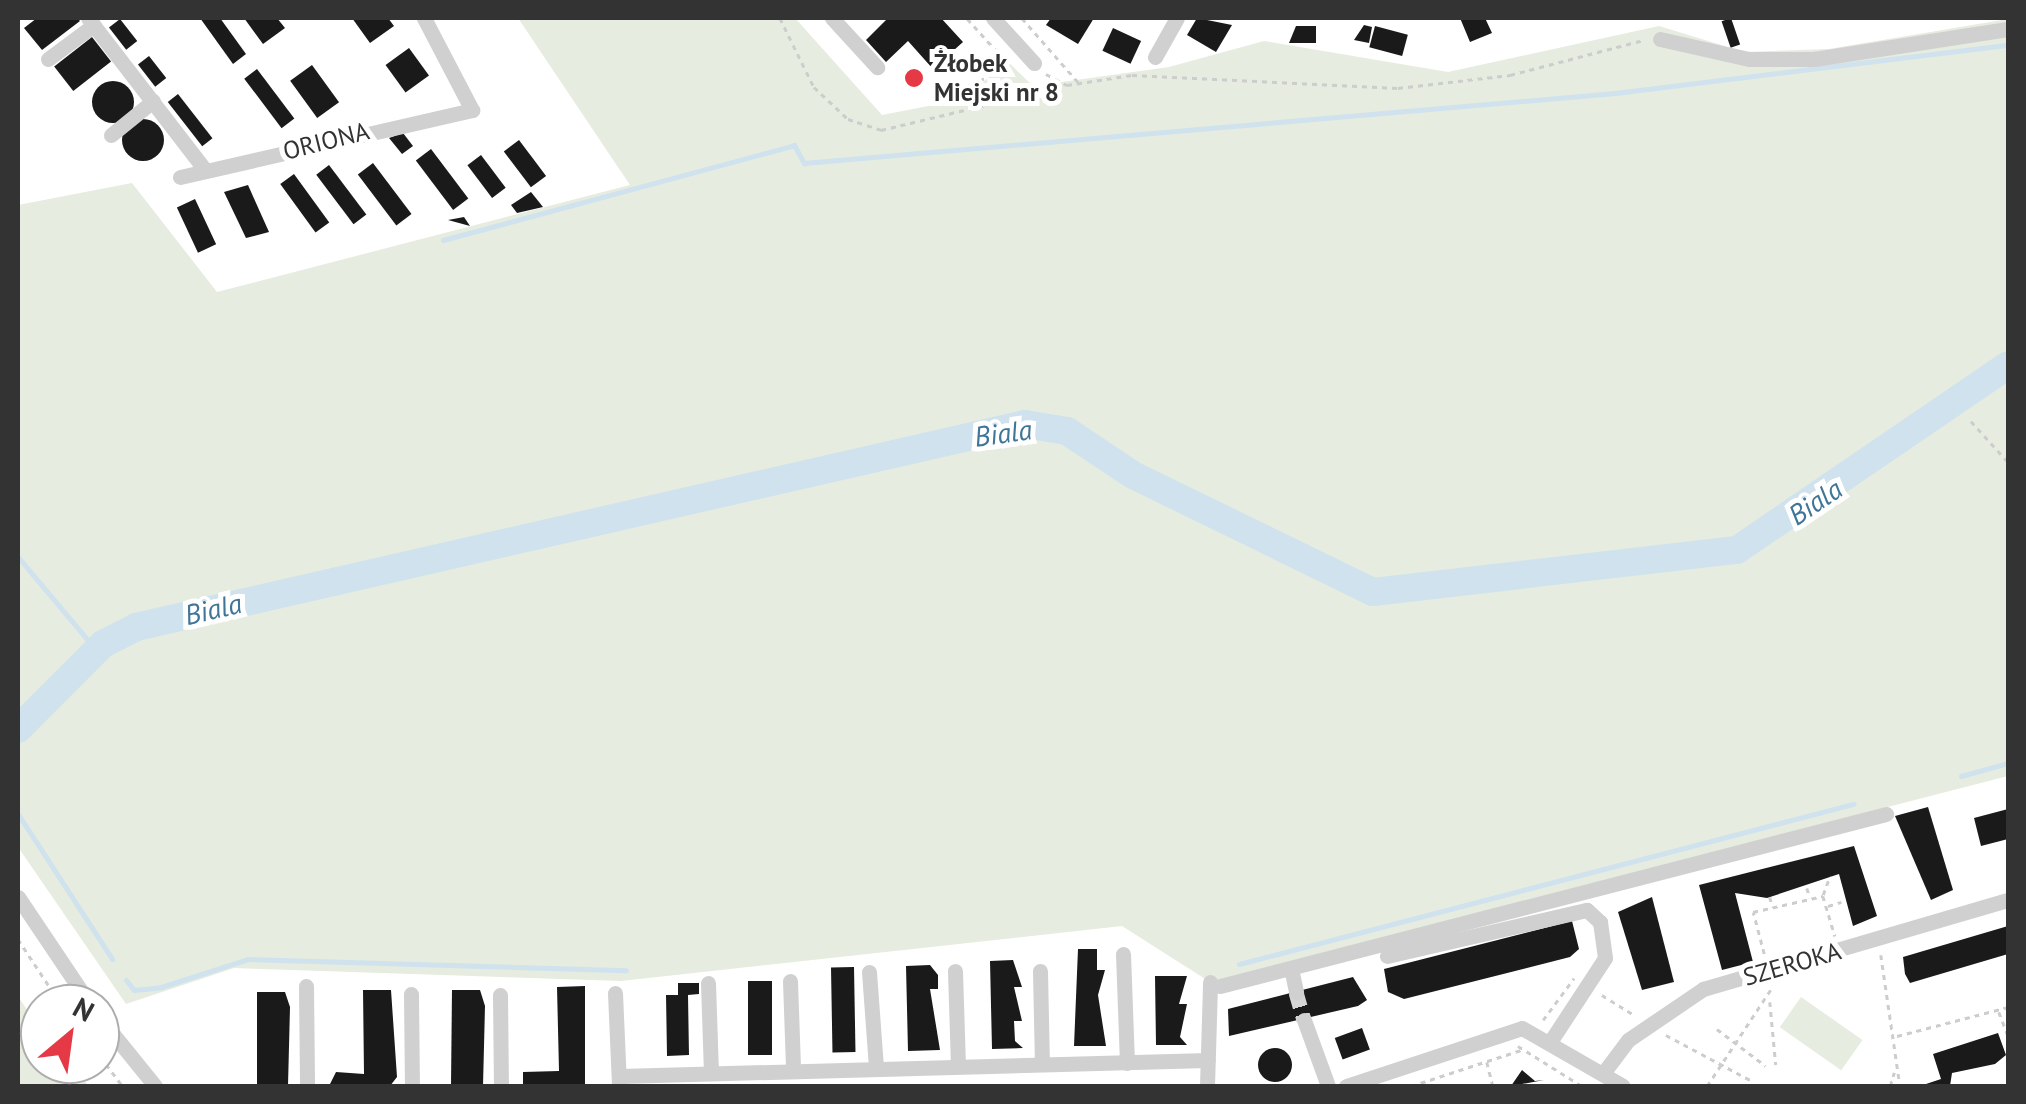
<!DOCTYPE html>
<meta charset="utf-8">
<style>
body{margin:0}
#map{position:relative;width:2026px;height:1104px;overflow:hidden;background:#fff;font-family:"PT Sans",sans-serif}
div>[style]{position:absolute}
[style*='--x']{left:calc(var(--x)*1px);top:calc(var(--y)*1px);width:calc(var(--w)*1px);rotate:calc(var(--a)*1deg)}
.green>*{inset:0;background:#e6ecdf;transform-origin:0 0}
.stream>*{height:5px;margin:-2.5px;padding:0 2.5px;transform-origin:2.5px;border-radius:2.5px;background:#cfe2ee}
.river>*{height:28px;margin:-14px;padding:0 14px;transform-origin:14px;border-radius:14px;background:#cfe2ee}
.building>*{inset:0;background:#1a1a1a;transform-origin:0 0}
.round{border-radius:50%}
.minor-tunnel>*{height:15px;margin-top:-7.5px;transform-origin:0;background:repeating-linear-gradient(90deg,#d6d6d6 0 15px,transparent 0 23px)}
.path>*{height:2.5px;margin-top:-1.25px;transform-origin:0;background:repeating-linear-gradient(90deg,#cdcdcd 0 5px,transparent 0 10px)}
.minor>*{height:15px;margin:-7.5px;padding:0 7.5px;transform-origin:7.5px;border-radius:7.5px;background:#d0d0d0}
.dots>*{width:28px;height:28px;translate:-50% -50%;box-sizing:border-box;border:5px solid #fff;border-radius:50%}
span{translate:-50% -50%;white-space:nowrap;text-align:center;line-height:1.15;-webkit-text-stroke:10px #fff;paint-order:stroke}
.poi-label{font-size:25px;color:#333;font-weight:700}
.left{translate:0 -50%;text-align:left}
.street-label{font-size:25px;color:#333}
.water-label{font-size:28px;color:#3f7597;font-style:italic}
.frame{position:absolute;inset:0;border:20px solid #333;pointer-events:none}
.north{position:absolute;left:20px;top:984px;width:100px;height:100px;box-sizing:border-box;background:#fff;border:2px solid #adadad;border-radius:50%;rotate:29deg;font-size:28px;font-weight:700;line-height:40px;text-align:center;color:#333}
.north::after{content:'';display:block;margin:auto;width:35px;height:45px;background:#e63946;clip-path:polygon(50% 0,100% 100%,50% 72%,0 100%)}
</style>
<div id="map">
<div class="green">
<i style="clip-path:polygon(518px 18px,795px 18px,882px 115px,964px 99px,1007px 61px,1033px 86px,1169px 67px,1264px 41px,1448px 72px,1659px 26px,1744px 52px,1829px 49px,2008px 19px,2008px 776px,1210px 982px,1122px 926px,621px 981px,234px 968px,126px 1004px,18px 847px,18px 205px,132px 183px,217px 292px,630px 185px)"></i>
<i style="clip-path:polygon(18px 996px,40px 1030px,40px 1064px,69px 1064px,89px 1086px,18px 1086px)"></i>
<i style="left:1801px;top:997px;width:75px;height:37px;rotate:35deg"></i>
</div>
<div class="stream">
<i style="--x:443;--y:240;--w:364;--a:-15.1"></i>
<i style="--x:794;--y:145;--w:21;--a:61"></i>
<i style="--x:804;--y:163;--w:814;--a:-4.93"></i>
<i style="--x:1615;--y:93;--w:396;--a:-7"></i>
<i style="--x:18;--y:557;--w:121;--a:50"></i>
<i style="--x:1961;--y:776;--w:49;--a:-15.5"></i>
<i style="--x:18;--y:814;--w:173;--a:57"></i>
<i style="--x:1239;--y:964;--w:635;--a:-14.61"></i>
<i style="--x:126;--y:980;--w:13;--a:51"></i>
<i style="--x:134;--y:990;--w:27;--a:-6"></i>
<i style="--x:161;--y:987;--w:91;--a:-17.8"></i>
<i style="--x:248;--y:959;--w:378;--a:1.7"></i>
</div>
<div class="river">
<i style="--x:18;--y:729;--w:120;--a:-45"></i>
<i style="--x:103;--y:644;--w:37;--a:-27"></i>
<i style="--x:136;--y:627;--w:912;--a:-12.86"></i>
<i style="--x:1025;--y:424;--w:43;--a:9.5"></i>
<i style="--x:1067;--y:431;--w:79;--a:33.7"></i>
<i style="--x:1133;--y:475;--w:267;--a:26"></i>
<i style="--x:1373;--y:592;--w:366;--a:-6.6"></i>
<i style="--x:1737;--y:550;--w:328;--a:-34.3"></i>
</div>
<div class="building">
<i style="clip-path:polygon(37px 18px,77px 18px,80px 21px,42px 50px,24px 28px)"></i>
<i style="clip-path:polygon(200px 18px,220px 18px,246px 54px,233px 64px)"></i>
<i style="clip-path:polygon(244px 18px,277px 18px,285px 28px,263px 44px)"></i>
<i style="clip-path:polygon(352px 18px,388px 18px,394px 26px,370px 43px)"></i>
<i style="clip-path:polygon(888px 18px,941px 18px,963px 42px,933px 69px,908px 41px,886px 62px,866px 40px)"></i>
<i style="clip-path:polygon(1051px 18px,1094px 18px,1078px 44px,1046px 25px)"></i>
<i style="clip-path:polygon(1197px 18px,1232px 25px,1216px 52px,1187px 35px)"></i>
<i style="clip-path:polygon(1460px 18px,1485px 18px,1492px 33px,1470px 42px)"></i>
<i style="left:1731px;top:18px;width:28px;height:10px;rotate:71deg"></i>
<i style="left:120px;top:19px;width:28px;height:14px;rotate:52deg"></i>
<i style="clip-path:polygon(1364px 25px,1372px 27px,1369px 43px,1354px 40px)"></i>
<i style="clip-path:polygon(1296px 26px,1316px 26px,1316px 43px,1289px 43px)"></i>
<i style="left:1375px;top:26px;width:34px;height:22px;rotate:15deg"></i>
<i style="left:1113px;top:28px;width:31px;height:25px;rotate:25deg"></i>
<i style="left:92px;top:37px;width:31px;height:48px;rotate:52deg"></i>
<i style="left:409px;top:48px;width:34px;height:29px;rotate:54deg"></i>
<i style="left:149px;top:56px;width:28px;height:14px;rotate:52deg"></i>
<i style="left:312px;top:65px;width:46px;height:27px;rotate:54deg"></i>
<i style="left:257px;top:69px;width:62px;height:16px;rotate:53deg"></i>
<i class="round" style="left:92px;top:81px;width:42px;height:42px"></i>
<i style="left:178px;top:94px;width:56px;height:13px;rotate:52deg"></i>
<i class="round" style="left:122px;top:119px;width:42px;height:42px"></i>
<i style="clip-path:polygon(403px 133px,413px 146px,402px 154px,389px 138px)"></i>
<i style="left:519px;top:140px;width:45px;height:19px;rotate:53deg"></i>
<i style="left:431px;top:149px;width:62px;height:19px;rotate:53deg"></i>
<i style="left:481px;top:155px;width:41px;height:17px;rotate:53deg"></i>
<i style="left:373px;top:163px;width:64px;height:19px;rotate:53deg"></i>
<i style="left:329px;top:165px;width:62px;height:16px;rotate:53deg"></i>
<i style="left:294px;top:174px;width:60px;height:17px;rotate:54deg"></i>
<i style="clip-path:polygon(248px 185px,269px 232px,246px 238px,224px 192px)"></i>
<i style="clip-path:polygon(531px 192px,543px 207px,517px 213px,511px 205px)"></i>
<i style="left:195px;top:199px;width:50px;height:20px;rotate:65deg"></i>
<i style="clip-path:polygon(464px 217px,470px 226px,448px 220px)"></i>
<i style="clip-path:polygon(1928px 807px,1953px 890px,1931px 900px,1895px 816px)"></i>
<i style="clip-path:polygon(2008px 809px,2008px 839px,1981px 846px,1974px 818px)"></i>
<i style="clip-path:polygon(1854px 846px,1877px 916px,1853px 926px,1839px 874px,1767px 898px,1735px 893px,1753px 962px,1722px 970px,1699px 885px)"></i>
<i style="clip-path:polygon(1652px 897px,1674px 982px,1642px 990px,1618px 912px)"></i>
<i style="clip-path:polygon(1572px 921px,1579px 949px,1570px 957px,1404px 999px,1388px 992px,1384px 969px)"></i>
<i style="clip-path:polygon(2008px 926px,2008px 954px,1910px 983px,1905px 974px,1903px 957px)"></i>
<i style="clip-path:polygon(1078px 949px,1097px 949px,1097px 970px,1105px 970px,1098px 995px,1106px 1046px,1074px 1046px)"></i>
<i style="clip-path:polygon(1013px 960px,1022px 987px,1014px 987px,1022px 1021px,1014px 1021px,1015px 1041px,1023px 1048px,992px 1049px,990px 961px)"></i>
<i style="clip-path:polygon(930px 965px,938px 975px,938px 989px,930px 989px,940px 1050px,908px 1051px,906px 966px)"></i>
<i style="left:854px;top:967px;width:85px;height:23px;rotate:89deg"></i>
<i style="clip-path:polygon(1155px 976px,1187px 976px,1179px 1004px,1187px 1004px,1180px 1037px,1187px 1045px,1156px 1045px)"></i>
<i style="clip-path:polygon(1353px 977px,1367px 1000px,1358px 1006px,1229px 1036px,1228px 1009px)"></i>
<i style="left:748px;top:981px;width:24px;height:74px"></i>
<i style="clip-path:polygon(678px 983px,699px 983px,699px 994px,688px 995px,689px 1055px,667px 1056px,666px 995px,678px 995px)"></i>
<i style="clip-path:polygon(585px 986px,585px 1086px,523px 1086px,523px 1072px,559px 1071px,557px 987px)"></i>
<i style="clip-path:polygon(363px 990px,391px 990px,397px 1077px,390px 1086px,329px 1086px,336px 1072px,364px 1074px)"></i>
<i style="clip-path:polygon(452px 990px,480px 990px,485px 1006px,483px 1086px,451px 1086px)"></i>
<i style="clip-path:polygon(257px 992px,285px 992px,290px 1007px,288px 1086px,257px 1086px)"></i>
<i style="left:1362px;top:1028px;width:23px;height:29px;rotate:70deg"></i>
<i style="clip-path:polygon(1998px 1033px,2006px 1055px,1995px 1064px,1952px 1073px,1950px 1086px,1920px 1086px,1941px 1079px,1933px 1054px)"></i>
<i class="round" style="left:1258px;top:1048px;width:34px;height:34px"></i>
<i style="clip-path:polygon(1522px 1070px,1535px 1081px,1544px 1080px,1511px 1086px)"></i>
</div>
<div class="minor-tunnel">
<i style="--x:1296;--y:992;--w:29;--a:74"></i>
</div>
<div class="path">
<i style="--x:780;--y:18;--w:77;--a:63.8"></i>
<i style="--x:814;--y:87;--w:47;--a:43.3"></i>
<i style="--x:848;--y:119;--w:35;--a:18"></i>
<i style="--x:881;--y:130;--w:188;--a:-13.5"></i>
<i style="--x:1022;--y:18;--w:86;--a:48.8"></i>
<i style="--x:1046;--y:74;--w:24;--a:28"></i>
<i style="--x:1067;--y:85;--w:66;--a:-8.7"></i>
<i style="--x:1132;--y:75;--w:266;--a:2.8"></i>
<i style="--x:1398;--y:88;--w:113;--a:-6.6"></i>
<i style="--x:1510;--y:75;--w:138;--a:-14.7"></i>
<i style="--x:965;--y:95;--w:52;--a:-41.9"></i>
<i style="--x:1004;--y:60;--w:57;--a:-132.1"></i>
<i style="--x:1971;--y:421;--w:55;--a:47.9"></i>
<i style="--x:1807;--y:888;--w:10;--a:73"></i>
<i style="--x:1823;--y:895;--w:20;--a:-70"></i>
<i style="--x:1770;--y:897;--w:9;--a:77"></i>
<i style="--x:1828;--y:906;--w:14;--a:-17"></i>
<i style="--x:18;--y:939;--w:78;--a:56.5"></i>
<i style="--x:1764;--y:954;--w:43;--a:-104.7"></i>
<i style="--x:1753;--y:912;--w:72;--a:-12.9"></i>
<i style="--x:1823;--y:896;--w:42;--a:73.3"></i>
<i style="--x:1881;--y:955;--w:132;--a:81.7"></i>
<i style="--x:1602;--y:995;--w:38;--a:32"></i>
<i style="--x:1770;--y:1002;--w:63;--a:84.6"></i>
<i style="--x:1999;--y:1012;--w:26;--a:69"></i>
<i style="--x:1543;--y:1020;--w:52;--a:-53.6"></i>
<i style="--x:1717;--y:1029;--w:61;--a:37.1"></i>
<i style="--x:1666;--y:1035;--w:98;--a:28.1"></i>
<i style="--x:1897;--y:1036;--w:115;--a:-14.6"></i>
<i style="--x:1518;--y:1046;--w:75;--a:32"></i>
<i style="--x:100;--y:1056;--w:38;--a:53"></i>
<i style="--x:1487;--y:1062;--w:25;--a:76"></i>
<i style="--x:1411;--y:1086;--w:119;--a:-18.1"></i>
<i style="--x:1707;--y:1086;--w:120;--a:-56.6"></i>
<i style="--x:1890;--y:1086;--w:14;--a:-73"></i>
</div>
<div class="minor">
<i style="--x:88;--y:18;--w:193;--a:52.4"></i>
<i style="--x:832;--y:18;--w:67;--a:47.4"></i>
<i style="--x:993;--y:18;--w:61;--a:47.7"></i>
<i style="--x:1660;--y:39;--w:91;--a:12.7"></i>
<i style="--x:1749;--y:59;--w:65;--a:0"></i>
<i style="--x:1814;--y:59;--w:196;--a:-8.8"></i>
<i style="--x:1155;--y:57;--w:45;--a:-60.6"></i>
<i style="--x:48;--y:59;--w:57;--a:-36.5"></i>
<i style="--x:111;--y:135;--w:54;--a:-39"></i>
<i style="--x:180;--y:177;--w:300;--a:-12.9"></i>
<i style="--x:472;--y:110;--w:104;--a:-117.6"></i>
<i style="--x:18;--y:897;--w:129;--a:56.1"></i>
<i style="--x:1123;--y:954;--w:109;--a:87.9"></i>
<i style="--x:1387;--y:956;--w:205;--a:-13"></i>
<i style="--x:1587;--y:910;--w:18;--a:43"></i>
<i style="--x:1600;--y:922;--w:36;--a:82"></i>
<i style="--x:1605;--y:958;--w:97;--a:123.2"></i>
<i style="--x:1291;--y:968;--w:25;--a:78"></i>
<i style="--x:955;--y:971;--w:94;--a:88.2"></i>
<i style="--x:1040;--y:971;--w:93;--a:88.8"></i>
<i style="--x:869;--y:972;--w:95;--a:85.8"></i>
<i style="--x:790;--y:981;--w:88;--a:88"></i>
<i style="--x:708;--y:983;--w:89;--a:88.1"></i>
<i style="--x:306;--y:986;--w:100;--a:89.4"></i>
<i style="--x:1220;--y:986;--w:688;--a:-14.48"></i>
<i style="--x:615;--y:993;--w:90;--a:87.5"></i>
<i style="--x:411;--y:994;--w:92;--a:89.4"></i>
<i style="--x:500;--y:995;--w:91;--a:89.4"></i>
<i style="--x:100;--y:1018;--w:87;--a:51"></i>
<i style="--x:1304;--y:1020;--w:70;--a:70"></i>
<i style="--x:1604;--y:1072;--w:40;--a:-53"></i>
<i style="--x:1628;--y:1040;--w:91;--a:-34.2"></i>
<i style="--x:1703;--y:989;--w:318;--a:-16.3"></i>
<i style="--x:620;--y:1076;--w:588;--a:-1.56"></i>
<i style="--x:1207;--y:1086;--w:104;--a:-88.3"></i>
<i style="--x:1346;--y:1086;--w:185;--a:-18.2"></i>
<i style="--x:1522;--y:1028;--w:116;--a:29.9"></i>
</div>
<div class="dots">
<i style="left:914px;top:78px;background:#e63946"></i>
</div>
<div class="poi-label">
<span class="left" style="left:934px;top:78px">Żłobek<br>Miejski nr 8</span>
</div>
<div class="street-label">
<span style="left:326px;top:141px;rotate:-14deg">ORIONA</span>
<span style="left:1792px;top:964px;rotate:-16deg">SZEROKA</span>
</div>
<div class="water-label">
<span style="left:1003px;top:433px;rotate:-8deg">Biala</span>
<span style="left:1815px;top:502px;rotate:-34deg">Biala</span>
<span style="left:213px;top:609px;rotate:-13deg">Biala</span>
</div>
<div class="frame"></div>
<div class="north">N</div>
</div>
